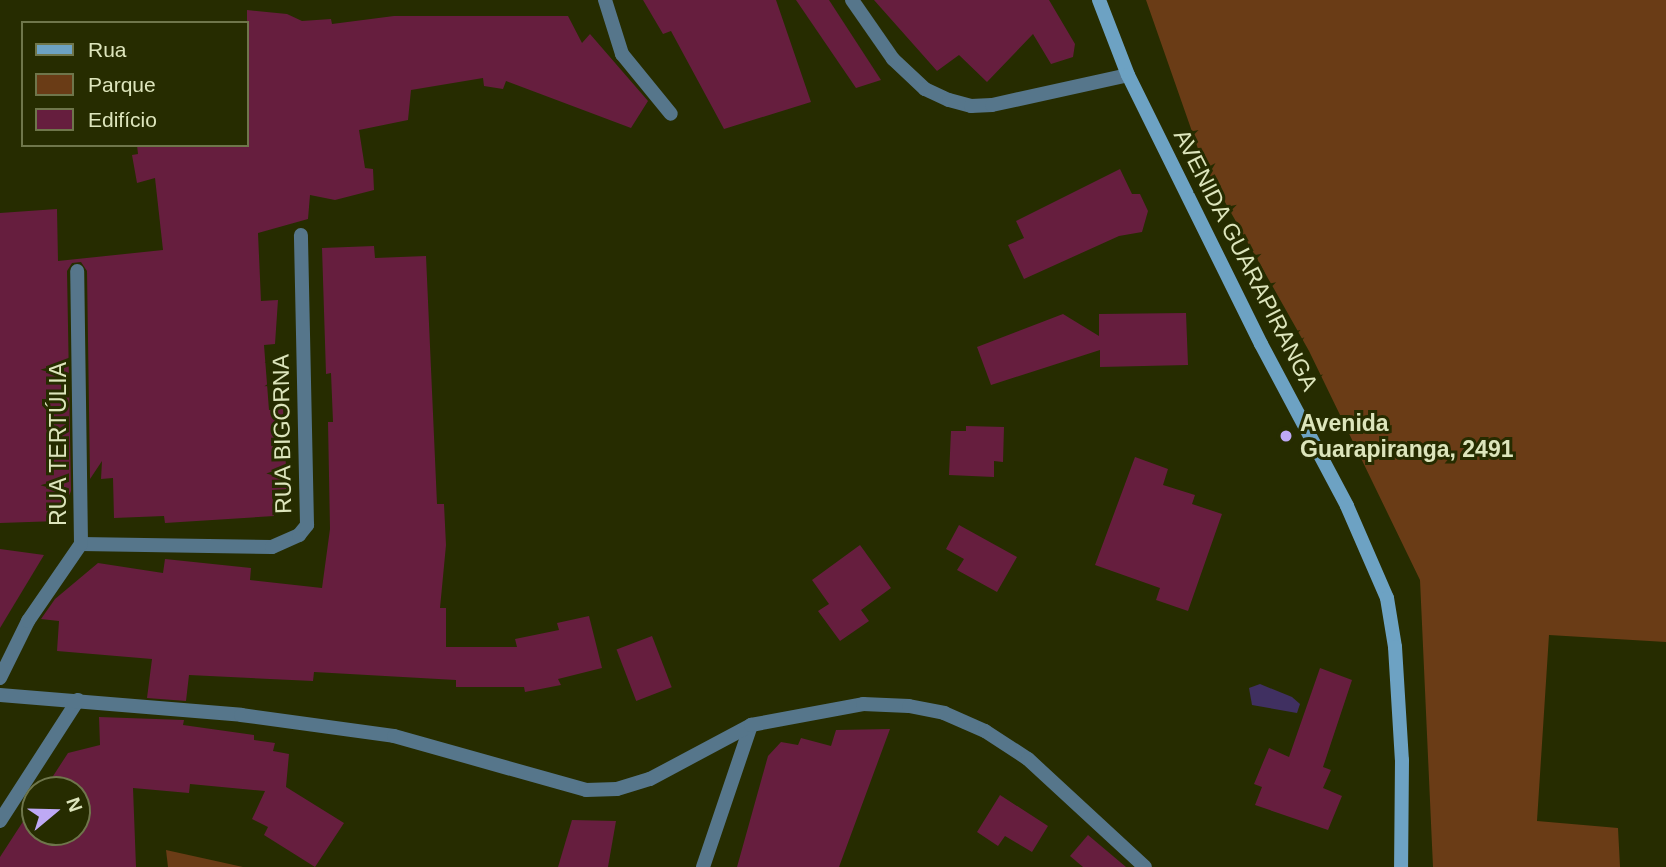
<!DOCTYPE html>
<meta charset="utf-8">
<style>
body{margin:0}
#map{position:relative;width:1666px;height:867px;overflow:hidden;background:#262c00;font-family:Helvetica,sans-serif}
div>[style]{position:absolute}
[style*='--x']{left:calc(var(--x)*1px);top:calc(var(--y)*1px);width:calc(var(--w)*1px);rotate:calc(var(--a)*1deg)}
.green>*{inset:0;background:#6a3c16}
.water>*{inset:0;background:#403061}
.building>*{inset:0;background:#661e3e;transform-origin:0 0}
.minor>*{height:14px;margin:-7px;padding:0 7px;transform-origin:7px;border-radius:7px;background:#56768b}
.tertiary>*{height:14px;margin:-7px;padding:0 7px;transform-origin:7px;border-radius:7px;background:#56768b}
.secondary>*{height:14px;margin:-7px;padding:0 7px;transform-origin:7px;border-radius:7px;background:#6da2c3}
.dots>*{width:19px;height:19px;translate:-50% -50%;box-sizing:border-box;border:4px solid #262c00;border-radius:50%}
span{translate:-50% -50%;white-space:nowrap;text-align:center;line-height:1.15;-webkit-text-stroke:6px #262c00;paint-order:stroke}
.street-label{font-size:23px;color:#dde5bc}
.poi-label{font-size:23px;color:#dde5bc;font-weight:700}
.left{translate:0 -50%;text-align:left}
.legend{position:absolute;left:21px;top:21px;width:228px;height:126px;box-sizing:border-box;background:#262c00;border:2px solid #6f764b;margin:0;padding:9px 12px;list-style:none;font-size:21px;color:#dde5bc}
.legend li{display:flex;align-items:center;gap:14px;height:35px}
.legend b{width:35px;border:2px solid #6f764b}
.north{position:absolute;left:21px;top:776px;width:70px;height:70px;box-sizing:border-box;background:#262c00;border:2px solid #6f764b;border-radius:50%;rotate:71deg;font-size:19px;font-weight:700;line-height:28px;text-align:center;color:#dde5bc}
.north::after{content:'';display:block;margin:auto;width:24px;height:32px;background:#bea9f5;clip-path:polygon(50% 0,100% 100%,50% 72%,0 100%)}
</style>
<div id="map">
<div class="green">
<i style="clip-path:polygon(1146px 0,1666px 0,1666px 642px,1549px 635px,1537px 821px,1618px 828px,1620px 867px,1433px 867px,1420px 580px,1309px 351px,1203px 163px)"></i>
<i style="clip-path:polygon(166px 850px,243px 867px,168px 867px)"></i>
</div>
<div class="water">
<i style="clip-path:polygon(1260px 684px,1292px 697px,1300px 704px,1297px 713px,1252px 705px,1249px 688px)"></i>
</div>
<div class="building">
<i style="clip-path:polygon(643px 0,776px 0,811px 102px,724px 129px,671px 31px,663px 34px)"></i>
<i style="clip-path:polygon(796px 0,829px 0,881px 80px,856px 88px)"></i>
<i style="clip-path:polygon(874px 0,1049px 0,1075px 44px,1073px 57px,1051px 64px,1033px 34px,987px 82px,959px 55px,937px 71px)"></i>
<i style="clip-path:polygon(247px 10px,287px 14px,302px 21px,331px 19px,332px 24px,394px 16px,568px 16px,582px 43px,590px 34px,648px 101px,631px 128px,506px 81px,503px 89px,484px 86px,483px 78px,411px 90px,408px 120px,359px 130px,365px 168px,373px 169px,374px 190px,335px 200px,310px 195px,308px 219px,258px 233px,261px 301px,278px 300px,275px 344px,264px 345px,269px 410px,283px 409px,284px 425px,287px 489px,272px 490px,274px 516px,165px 523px,164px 516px,114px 518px,113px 478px,101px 479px,102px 461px,90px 479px,87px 271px,81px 262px,72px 263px,67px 271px,71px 491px,58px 521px,0 523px,0 213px,57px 209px,58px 261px,163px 250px,155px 178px,137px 183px,132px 155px,138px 154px,137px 145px,247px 145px)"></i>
<i style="clip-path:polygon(1120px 169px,1132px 194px,1140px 194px,1148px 211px,1142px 232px,1119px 236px,1024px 279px,1008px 245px,1024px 238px,1016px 221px)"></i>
<i style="clip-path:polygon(374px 246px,375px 258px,426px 256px,437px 504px,444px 504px,446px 545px,440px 608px,446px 608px,446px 647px,517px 647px,515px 639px,559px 630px,557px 623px,589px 616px,602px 668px,558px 679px,561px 685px,525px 692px,524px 687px,456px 687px,456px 680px,314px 672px,313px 681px,189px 675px,186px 701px,147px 698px,152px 659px,57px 651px,59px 621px,41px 619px,55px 599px,98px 563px,163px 573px,165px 559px,251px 568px,250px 580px,322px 588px,330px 529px,328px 422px,333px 422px,331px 373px,326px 374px,322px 248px)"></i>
<i style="clip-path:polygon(1186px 313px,1188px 365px,1100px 367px,1100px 350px,991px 385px,977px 347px,1063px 314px,1099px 336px,1099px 314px)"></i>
<i style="clip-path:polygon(966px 426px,1004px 427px,1003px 462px,994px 461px,994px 477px,949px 475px,951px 431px,966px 431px)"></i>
<i style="clip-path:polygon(1135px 457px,1168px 469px,1163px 485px,1195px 495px,1192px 504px,1222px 514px,1188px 611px,1156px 600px,1160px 588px,1095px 565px)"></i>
<i style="clip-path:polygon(959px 525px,1017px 557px,997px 592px,957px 570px,964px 559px,946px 549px)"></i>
<i style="clip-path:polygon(860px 545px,891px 588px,861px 610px,869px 621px,840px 641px,818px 611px,829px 604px,812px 580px)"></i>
<i style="clip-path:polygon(0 549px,44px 555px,0 628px)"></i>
<i style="left:652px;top:636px;width:55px;height:38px;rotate:69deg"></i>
<i style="clip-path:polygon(1320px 668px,1352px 680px,1323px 767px,1331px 770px,1323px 788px,1342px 796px,1328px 830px,1255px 805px,1262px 787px,1254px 784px,1269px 748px,1289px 757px)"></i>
<i style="clip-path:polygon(99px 717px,184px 720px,183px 725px,254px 735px,254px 740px,275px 743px,273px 751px,289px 754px,286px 787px,344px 823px,315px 867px,264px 835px,268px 827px,252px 819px,265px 791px,190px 784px,189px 793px,133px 788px,136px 867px,0 867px,0 857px,35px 803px,35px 832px,77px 832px,77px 790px,44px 790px,68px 753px,100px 745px)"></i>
<i style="clip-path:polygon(890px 729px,839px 867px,737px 867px,768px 756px,781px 742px,798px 745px,801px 738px,831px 746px,836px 730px)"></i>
<i style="clip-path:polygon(1000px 795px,1048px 826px,1032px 852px,1005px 836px,998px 846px,977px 832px)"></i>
<i style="clip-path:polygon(572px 820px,616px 821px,608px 867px,558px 867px)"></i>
<i style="clip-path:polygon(1088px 835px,1126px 867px,1083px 867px,1070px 856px)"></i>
</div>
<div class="minor">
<i style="--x:605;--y:0;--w:57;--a:72.5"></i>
<i style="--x:622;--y:54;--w:77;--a:50.8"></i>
<i style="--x:852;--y:0;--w:72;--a:55.2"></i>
<i style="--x:893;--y:59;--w:44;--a:43.2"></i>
<i style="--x:925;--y:89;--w:26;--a:25"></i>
<i style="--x:949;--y:100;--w:23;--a:15"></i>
<i style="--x:971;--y:106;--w:21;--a:-3"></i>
<i style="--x:992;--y:105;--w:139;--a:-12.4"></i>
<i style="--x:81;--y:544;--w:191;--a:0.9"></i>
<i style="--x:272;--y:547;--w:30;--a:-24"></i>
<i style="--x:299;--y:535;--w:13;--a:-51"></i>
<i style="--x:307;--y:525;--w:290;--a:-91.2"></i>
<i style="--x:0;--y:678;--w:64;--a:-63.8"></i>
<i style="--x:28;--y:621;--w:93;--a:-55.5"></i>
<i style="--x:81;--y:544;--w:273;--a:-90.8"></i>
<i style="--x:0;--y:821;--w:144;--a:-57.2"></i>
<i style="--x:703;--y:867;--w:150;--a:-71.3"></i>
</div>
<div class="tertiary">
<i style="--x:0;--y:695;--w:242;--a:4.7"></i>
<i style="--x:241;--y:715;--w:154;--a:7.8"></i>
<i style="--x:394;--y:736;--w:199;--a:15.7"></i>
<i style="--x:586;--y:790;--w:31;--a:-2"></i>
<i style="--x:617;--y:789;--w:34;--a:-17"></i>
<i style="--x:650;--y:779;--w:115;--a:-28.1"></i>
<i style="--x:751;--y:725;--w:114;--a:-10.6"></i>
<i style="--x:863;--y:704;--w:46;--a:2.5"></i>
<i style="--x:909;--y:706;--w:36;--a:11"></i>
<i style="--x:944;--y:713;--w:45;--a:23.7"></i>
<i style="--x:985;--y:731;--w:51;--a:33.1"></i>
<i style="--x:1028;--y:759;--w:159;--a:42.7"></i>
</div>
<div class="secondary">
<i style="--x:1099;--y:0;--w:80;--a:68.9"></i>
<i style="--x:1128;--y:75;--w:300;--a:63.7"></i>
<i style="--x:1261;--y:344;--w:183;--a:62"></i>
<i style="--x:1347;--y:506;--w:100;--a:66.5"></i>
<i style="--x:1387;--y:598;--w:50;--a:80.7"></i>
<i style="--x:1395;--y:647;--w:113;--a:86.5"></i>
<i style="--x:1402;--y:760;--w:107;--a:90.5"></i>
</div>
<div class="dots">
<i style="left:1286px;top:436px;background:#bea9f5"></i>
</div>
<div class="street-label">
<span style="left:1246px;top:260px;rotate:63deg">AVENIDA GUARAPIRANGA</span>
<span style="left:282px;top:434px;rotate:-91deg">RUA BIGORNA</span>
<span style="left:58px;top:444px;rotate:-90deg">RUA TERTÚLIA</span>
</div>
<div class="poi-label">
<span class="left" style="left:1300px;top:436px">Avenida<br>Guarapiranga, 2491</span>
</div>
<ul class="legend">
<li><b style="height:9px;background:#6da2c3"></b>Rua</li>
<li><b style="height:19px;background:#6a3c16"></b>Parque</li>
<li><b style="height:19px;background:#661e3e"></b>Edifício</li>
</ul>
<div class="north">N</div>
</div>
